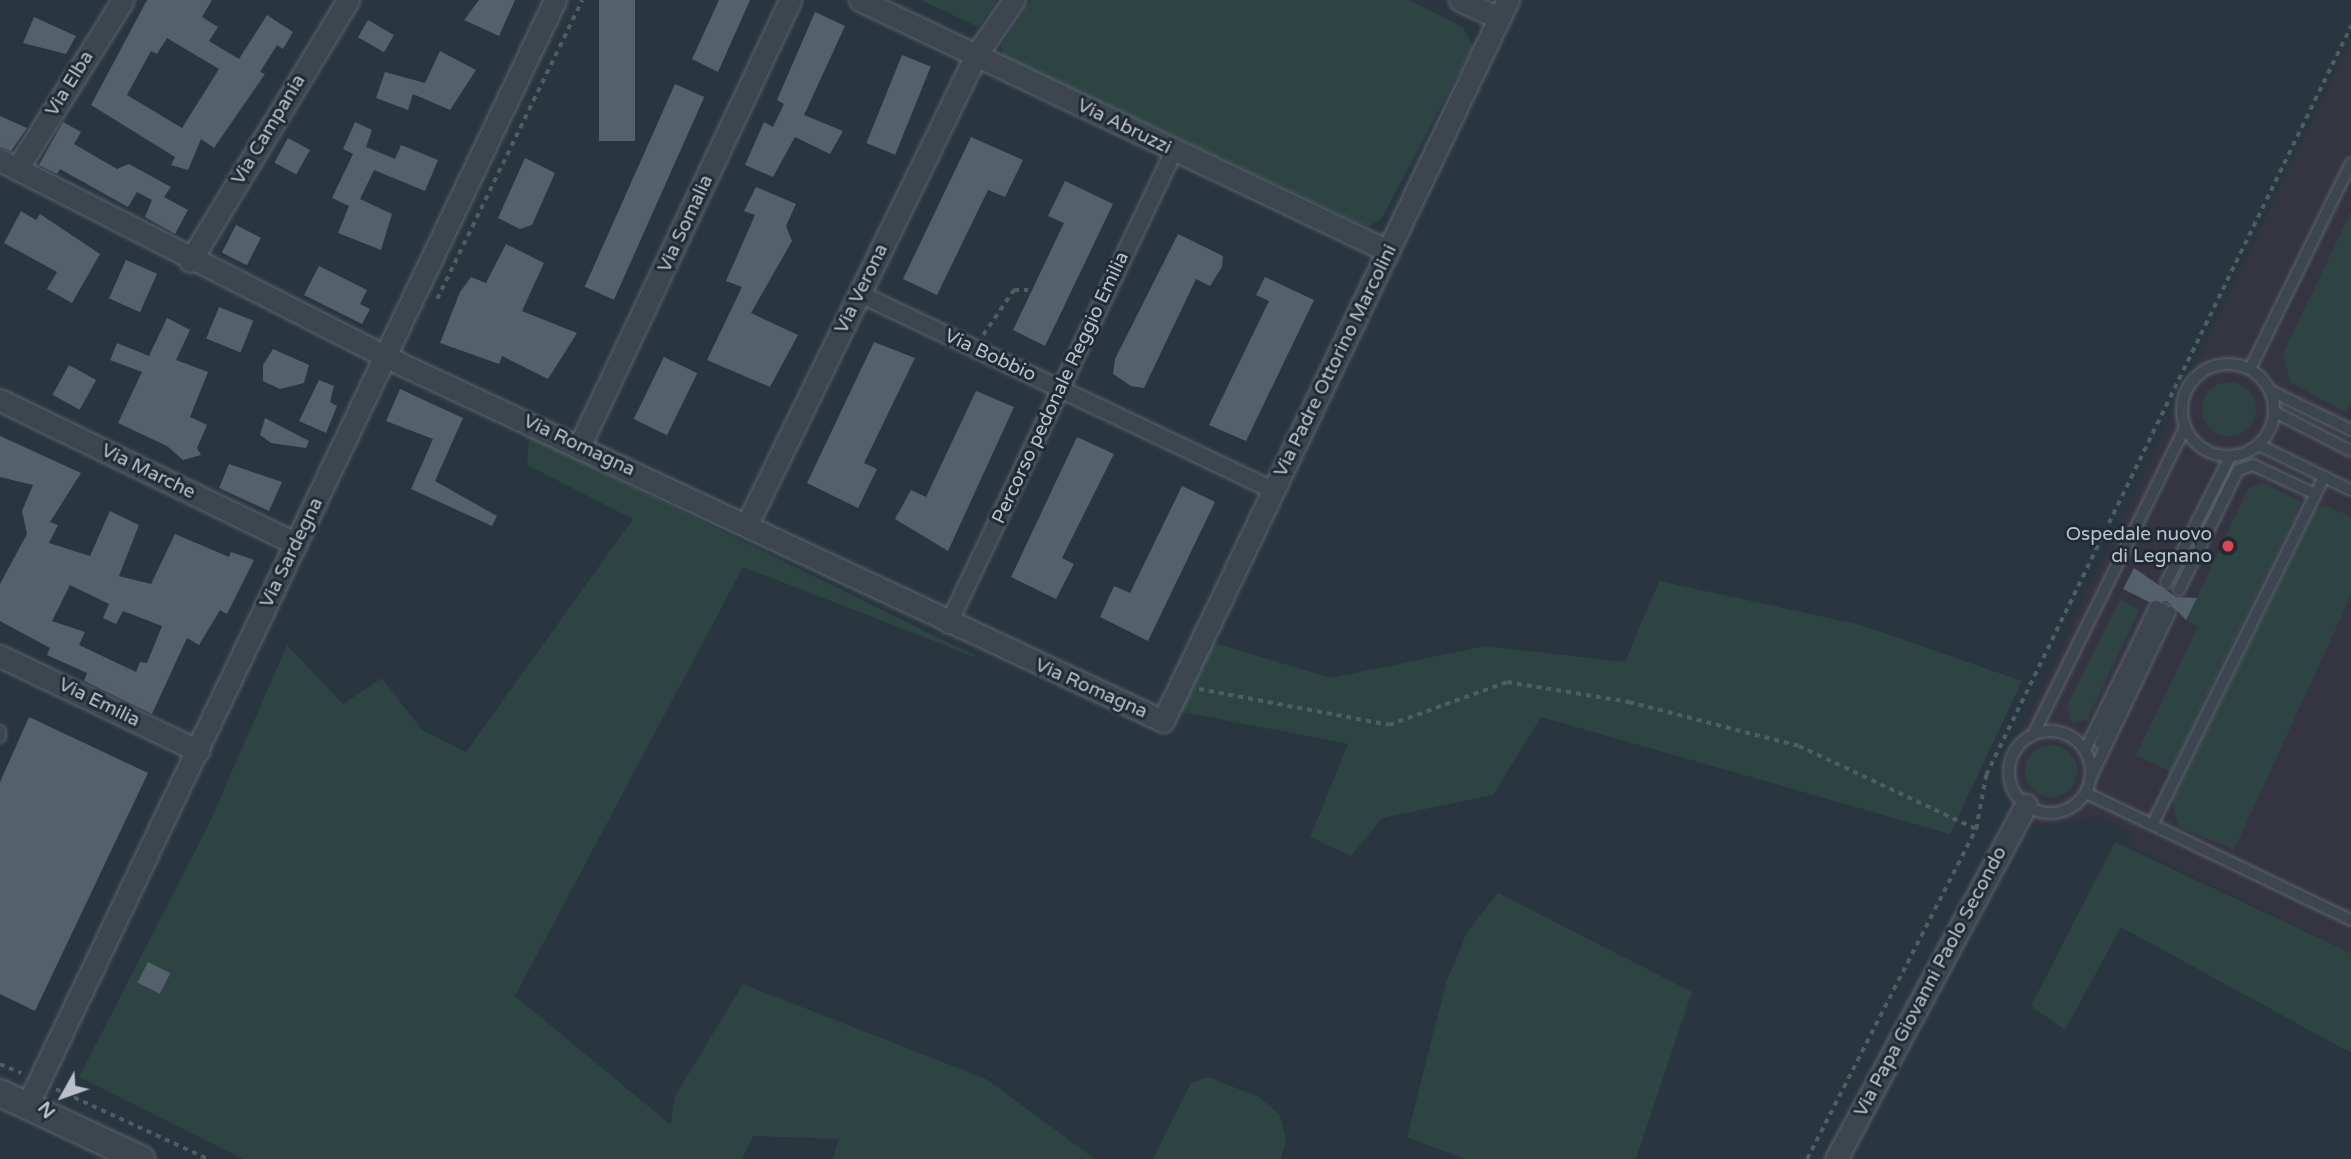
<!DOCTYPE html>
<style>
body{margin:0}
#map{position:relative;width:2351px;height:1159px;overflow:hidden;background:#29353f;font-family:"Varela Round",sans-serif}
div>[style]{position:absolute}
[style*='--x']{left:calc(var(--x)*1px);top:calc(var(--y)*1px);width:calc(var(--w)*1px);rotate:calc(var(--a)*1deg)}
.medical>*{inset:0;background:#353441}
.green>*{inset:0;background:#2e4442}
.round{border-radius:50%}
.building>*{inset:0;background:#55606d;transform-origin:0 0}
.path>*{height:3.5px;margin-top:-1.75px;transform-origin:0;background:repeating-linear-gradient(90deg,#4d6061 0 5px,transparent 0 10px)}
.roads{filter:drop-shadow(0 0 2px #5b646d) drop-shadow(0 0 2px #5b646d)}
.service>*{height:10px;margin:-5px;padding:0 5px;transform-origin:5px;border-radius:5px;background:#3d464f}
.service>.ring{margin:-5px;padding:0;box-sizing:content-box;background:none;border:10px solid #3d464f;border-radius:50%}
.pedestrian>*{height:16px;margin:-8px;padding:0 8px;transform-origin:8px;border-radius:8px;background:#3d464f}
.minor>*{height:21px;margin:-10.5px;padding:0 10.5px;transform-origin:10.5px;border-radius:10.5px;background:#3d464f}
.tertiary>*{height:26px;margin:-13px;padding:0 13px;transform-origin:13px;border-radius:13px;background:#3d464f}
.dots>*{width:19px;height:19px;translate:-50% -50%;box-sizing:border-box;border:4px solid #222b35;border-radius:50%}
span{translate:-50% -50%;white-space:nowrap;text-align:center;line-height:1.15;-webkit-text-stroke:6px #222b35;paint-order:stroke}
.street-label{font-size:19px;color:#bac1ca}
.poi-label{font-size:19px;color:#bac1ca}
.right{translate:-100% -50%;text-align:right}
.north{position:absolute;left:28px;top:1061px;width:70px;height:70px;-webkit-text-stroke:5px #222b35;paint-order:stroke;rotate:230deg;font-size:19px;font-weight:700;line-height:28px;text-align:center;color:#bac1ca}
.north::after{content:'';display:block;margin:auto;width:24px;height:32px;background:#bac1ca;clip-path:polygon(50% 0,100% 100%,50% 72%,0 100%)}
</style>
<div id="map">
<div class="medical">
<i style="clip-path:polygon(2351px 39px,2351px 953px,2128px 845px,2133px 834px,2097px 816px,2039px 827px,2005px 800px,2003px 769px)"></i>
</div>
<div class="green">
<i style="clip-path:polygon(921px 0,997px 0,978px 27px)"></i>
<i style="clip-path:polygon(1031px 0,1409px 0,1463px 27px,1473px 46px,1382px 218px,1368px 227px,1003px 56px,1001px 46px)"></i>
<i style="clip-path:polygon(2351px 212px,2351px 402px,2346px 413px,2290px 382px,2283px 353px)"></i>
<i class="round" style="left:2202px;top:382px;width:54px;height:54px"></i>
<i style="clip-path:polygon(529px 436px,988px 662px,743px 567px,515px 996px,671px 1125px,674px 1098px,743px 984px,986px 1079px,1095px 1159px,833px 1159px,839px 1139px,753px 1136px,742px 1159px,243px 1159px,79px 1077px,209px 824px,287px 645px,343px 704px,382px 678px,422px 730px,466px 752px,633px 519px,527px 465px)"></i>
<i style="clip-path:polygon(2262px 482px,2301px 502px,2170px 772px,2136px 755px,2198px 627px,2186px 620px,2248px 489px)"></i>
<i style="clip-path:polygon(2325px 505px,2351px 517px,2351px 596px,2234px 850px,2179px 827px,2172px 800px,2316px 509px)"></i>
<i style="clip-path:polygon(1659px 581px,1861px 625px,2022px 681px,1950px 834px,1541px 717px,1493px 795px,1382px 818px,1351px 856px,1310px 837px,1348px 744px,1178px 711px,1211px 642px,1331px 678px,1485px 646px,1625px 662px)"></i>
<i style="clip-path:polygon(2120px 600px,2140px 610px,2087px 720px,2072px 723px,2067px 706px)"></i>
<i class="round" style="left:2025px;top:745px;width:52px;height:52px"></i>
<i style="clip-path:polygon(2115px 842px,2351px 953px,2351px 1053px,2121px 927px,2065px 1030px,2031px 1006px)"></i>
<i style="clip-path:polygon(1498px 893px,1692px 992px,1636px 1159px,1465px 1159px,1407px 1137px,1446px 983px,1467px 932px)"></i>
<i style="clip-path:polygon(1208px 1077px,1259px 1097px,1280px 1115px,1286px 1139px,1281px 1159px,1153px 1159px,1191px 1083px)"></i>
</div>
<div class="building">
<i style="clip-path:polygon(evenodd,147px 0,212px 0,202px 17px,218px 27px,209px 41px,239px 59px,267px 15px,293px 32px,283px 49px,277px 45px,260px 72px,265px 74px,214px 148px,201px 139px,188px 170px,171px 165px,175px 157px,91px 105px,147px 0,167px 38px,219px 69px,182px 128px,127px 95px,151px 51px,157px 54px,167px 38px)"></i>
<i style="clip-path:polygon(479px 0,515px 0,499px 36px,464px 20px)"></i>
<i style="left:599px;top:0;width:36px;height:141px"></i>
<i style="clip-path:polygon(719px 0,750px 0,718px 72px,692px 59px)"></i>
<i style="clip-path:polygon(815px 12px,845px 26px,804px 115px,843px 131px,830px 154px,795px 137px,773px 177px,745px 165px,764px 122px,773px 127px,784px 104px,777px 100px)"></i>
<i style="clip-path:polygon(34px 17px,76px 36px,66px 54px,23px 43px)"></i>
<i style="left:368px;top:20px;width:30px;height:20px;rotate:30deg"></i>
<i style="clip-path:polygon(440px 51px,476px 70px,450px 110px,413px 94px,408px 110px,376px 98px,385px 72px,425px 83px)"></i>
<i style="left:902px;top:55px;width:31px;height:95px;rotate:22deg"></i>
<i style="left:675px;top:84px;width:32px;height:222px;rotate:24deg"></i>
<i style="clip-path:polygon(0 116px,27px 128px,11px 151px,0 147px)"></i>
<i style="clip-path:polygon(63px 122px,81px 132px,74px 144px,117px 169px,129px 164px,171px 187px,164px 197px,188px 210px,175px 234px,145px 217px,152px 200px,137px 192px,128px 207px,60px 169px,57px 174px,39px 165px)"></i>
<i style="clip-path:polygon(355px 122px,372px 130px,366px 147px,395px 159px,401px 145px,438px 160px,425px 191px,374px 170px,360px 199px,392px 214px,381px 250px,338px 233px,349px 206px,332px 198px,353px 154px,343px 149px)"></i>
<i style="clip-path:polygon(971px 137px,1023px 160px,1005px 197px,988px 190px,937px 295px,903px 279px)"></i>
<i style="left:288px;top:138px;width:25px;height:28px;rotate:29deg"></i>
<i style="clip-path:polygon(525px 158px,555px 173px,532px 225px,520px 229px,498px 218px)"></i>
<i style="clip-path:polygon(1065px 181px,1113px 204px,1045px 346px,1013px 330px,1064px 223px,1048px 216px)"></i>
<i style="clip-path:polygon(756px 187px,796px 204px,786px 226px,792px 241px,751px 313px,798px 335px,770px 387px,707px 360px,742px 287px,726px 281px,755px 215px,744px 211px)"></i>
<i style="clip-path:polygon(21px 211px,36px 220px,40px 214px,100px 254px,72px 303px,47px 289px,57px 272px,4px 243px)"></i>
<i style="left:236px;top:225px;width:28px;height:31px;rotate:27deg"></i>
<i style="clip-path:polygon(1178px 234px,1223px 256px,1222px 267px,1210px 286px,1196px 279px,1144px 388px,1131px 386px,1113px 374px,1115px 359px)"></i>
<i style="clip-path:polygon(506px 244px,544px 263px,522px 311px,577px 333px,548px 379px,502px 356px,499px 364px,440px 343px,460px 292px,471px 277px,486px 283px)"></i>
<i style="left:126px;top:260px;width:34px;height:42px;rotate:24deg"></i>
<i style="clip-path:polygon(319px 266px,367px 290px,360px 304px,370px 309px,362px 324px,304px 295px)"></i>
<i style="clip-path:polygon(1265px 277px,1314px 300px,1246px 441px,1209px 425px,1269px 301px,1256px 295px)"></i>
<i style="left:219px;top:307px;width:37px;height:34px;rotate:22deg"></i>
<i style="clip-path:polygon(167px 318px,190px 330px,176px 360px,208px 372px,190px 417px,207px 425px,197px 448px,201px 455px,183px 460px,167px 446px,118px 423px,142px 372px,110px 360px,117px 343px,149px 356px)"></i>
<i style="clip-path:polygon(874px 342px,915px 358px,864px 463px,877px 469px,858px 508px,807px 483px)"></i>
<i style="clip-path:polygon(273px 349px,309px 365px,304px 383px,280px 389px,263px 381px,263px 365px)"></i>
<i style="left:664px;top:357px;width:37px;height:69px;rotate:26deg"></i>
<i style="left:69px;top:365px;width:31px;height:34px;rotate:29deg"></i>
<i style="clip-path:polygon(319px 380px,334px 386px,330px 402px,337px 406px,326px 433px,299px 421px)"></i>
<i style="clip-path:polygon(400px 389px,463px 418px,435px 481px,497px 516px,492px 526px,411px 489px,433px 439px,386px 421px)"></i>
<i style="clip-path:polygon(976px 391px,1014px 407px,948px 551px,895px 519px,911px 490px,926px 497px)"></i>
<i style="clip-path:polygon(265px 418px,309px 441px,306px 448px,271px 443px,260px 435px)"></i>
<i style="clip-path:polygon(evenodd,0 436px,81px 473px,50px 522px,58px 525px,49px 543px,90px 556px,110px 511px,139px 525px,119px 576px,151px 584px,175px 534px,229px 557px,231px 552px,254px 560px,227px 614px,220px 610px,199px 645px,187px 638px,152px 714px,84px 681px,87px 673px,47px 655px,50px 648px,0 621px,0 584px,27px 534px,22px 511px,33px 485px,0 477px,0 436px,70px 585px,109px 604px,103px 618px,116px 624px,123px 611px,162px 626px,147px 663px,140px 662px,136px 672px,79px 645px,85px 632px,52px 621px,70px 585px)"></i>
<i style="clip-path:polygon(1077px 437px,1114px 454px,1062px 558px,1074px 564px,1056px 599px,1011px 577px)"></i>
<i style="clip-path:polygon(229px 464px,282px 482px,269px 511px,219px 488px)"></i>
<i style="clip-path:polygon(1182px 486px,1215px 502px,1148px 641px,1100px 617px,1114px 586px,1130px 593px)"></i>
<i style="clip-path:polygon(2134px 568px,2176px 597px,2197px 598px,2186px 620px,2167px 601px,2149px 602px,2123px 589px)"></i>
<i style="clip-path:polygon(29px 717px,148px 773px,35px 1011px,0 994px,0 782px)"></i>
<i style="left:148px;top:962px;width:25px;height:23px;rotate:27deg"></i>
</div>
<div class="path">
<i style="--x:437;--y:299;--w:332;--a:-64.1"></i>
<i style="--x:983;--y:335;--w:55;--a:-55.4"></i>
<i style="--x:1014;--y:290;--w:14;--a:0"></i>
<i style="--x:1199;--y:689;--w:193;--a:10.7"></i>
<i style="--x:1389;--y:725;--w:126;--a:-20"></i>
<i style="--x:1507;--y:682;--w:124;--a:9.3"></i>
<i style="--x:1629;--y:702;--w:176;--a:14.5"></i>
<i style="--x:1799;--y:746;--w:195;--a:25.1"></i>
<i style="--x:0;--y:1064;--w:23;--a:23"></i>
<i style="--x:56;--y:1089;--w:167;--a:24.7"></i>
<i style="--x:1807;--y:1159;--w:371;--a:-62.9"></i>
<i style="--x:1976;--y:829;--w:55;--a:-79.5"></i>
<i style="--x:1986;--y:775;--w:833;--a:-64.02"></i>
</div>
<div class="roads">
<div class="service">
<i class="ring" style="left:2182px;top:364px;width:82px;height:82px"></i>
<i style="--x:2250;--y:369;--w:229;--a:-63.9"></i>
<i style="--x:2271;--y:391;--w:89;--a:26"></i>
<i style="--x:2275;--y:412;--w:85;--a:27.2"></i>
<i style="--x:2259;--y:445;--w:102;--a:26.1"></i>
<i style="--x:2166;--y:583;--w:141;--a:-63.1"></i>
<i style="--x:2179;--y:590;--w:134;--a:-63.8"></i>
<i style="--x:2238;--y:470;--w:16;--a:-18"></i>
<i style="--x:2253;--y:465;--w:68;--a:25.1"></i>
<i style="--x:0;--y:731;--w:6;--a:90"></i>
<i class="ring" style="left:2009px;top:731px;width:72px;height:72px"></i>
<i style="--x:2033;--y:735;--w:343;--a:-63.7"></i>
<i style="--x:2100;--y:743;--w:149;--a:-65"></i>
<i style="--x:2085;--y:750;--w:161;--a:-63.9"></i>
<i style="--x:2092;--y:775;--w:181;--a:-64.4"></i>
<i style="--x:2086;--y:793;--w:294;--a:25.6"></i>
<i style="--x:2153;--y:823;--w:386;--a:-63.7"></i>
</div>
<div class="pedestrian">
<i style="--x:860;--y:294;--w:457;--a:25.4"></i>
<i style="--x:948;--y:625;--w:525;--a:-64.51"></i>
</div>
<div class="minor">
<i style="--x:860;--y:0;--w:585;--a:25.43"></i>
<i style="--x:1460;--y:0;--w:43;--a:24.8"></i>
<i style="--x:0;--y:160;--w:433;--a:27"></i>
<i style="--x:386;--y:357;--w:858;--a:25.1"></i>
<i style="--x:1163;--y:721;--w:799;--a:-64.43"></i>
<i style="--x:17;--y:169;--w:199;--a:-57.9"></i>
<i style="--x:190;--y:261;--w:305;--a:-58.8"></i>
<i style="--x:0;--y:400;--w:329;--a:25.9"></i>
<i style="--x:579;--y:447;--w:494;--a:-64.7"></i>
<i style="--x:747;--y:524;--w:522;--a:-63.97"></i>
<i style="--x:976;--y:55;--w:67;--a:-55.4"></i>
<i style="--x:0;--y:656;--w:220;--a:25.6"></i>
<i style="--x:27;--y:1106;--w:1226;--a:-64.48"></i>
<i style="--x:1836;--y:1159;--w:402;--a:-61.8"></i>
</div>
<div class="tertiary">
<i style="--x:0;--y:1093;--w:156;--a:25.1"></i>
</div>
</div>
<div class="dots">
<i style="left:2228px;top:546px;background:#e0444e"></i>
</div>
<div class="street-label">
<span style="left:70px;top:84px;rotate:-58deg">Via Elba</span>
<span style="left:1124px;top:127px;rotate:26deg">Via Abruzzi</span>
<span style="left:269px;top:130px;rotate:-59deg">Via Campania</span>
<span style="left:686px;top:224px;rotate:-65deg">Via Somalia</span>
<span style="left:862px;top:289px;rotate:-64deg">Via Verona</span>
<span style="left:990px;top:356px;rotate:25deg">Via Bobbio</span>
<span style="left:1336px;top:361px;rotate:-64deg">Via Padre Ottorino Marcolini</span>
<span style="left:1061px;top:388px;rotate:-65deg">Percorso pedonale Reggio Emilia</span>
<span style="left:579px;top:446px;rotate:25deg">Via Romagna</span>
<span style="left:148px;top:472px;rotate:26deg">Via Marche</span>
<span style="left:292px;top:553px;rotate:-64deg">Via Sardegna</span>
<span style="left:1091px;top:689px;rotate:24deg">Via Romagna</span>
<span style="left:99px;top:703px;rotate:26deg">Via Emilia</span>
<span style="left:1931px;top:982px;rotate:-62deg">Via Papa Giovanni Paolo Secondo</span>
</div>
<div class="poi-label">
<span class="right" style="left:2212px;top:546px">Ospedale nuovo<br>di Legnano</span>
</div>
<div class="north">N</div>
</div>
